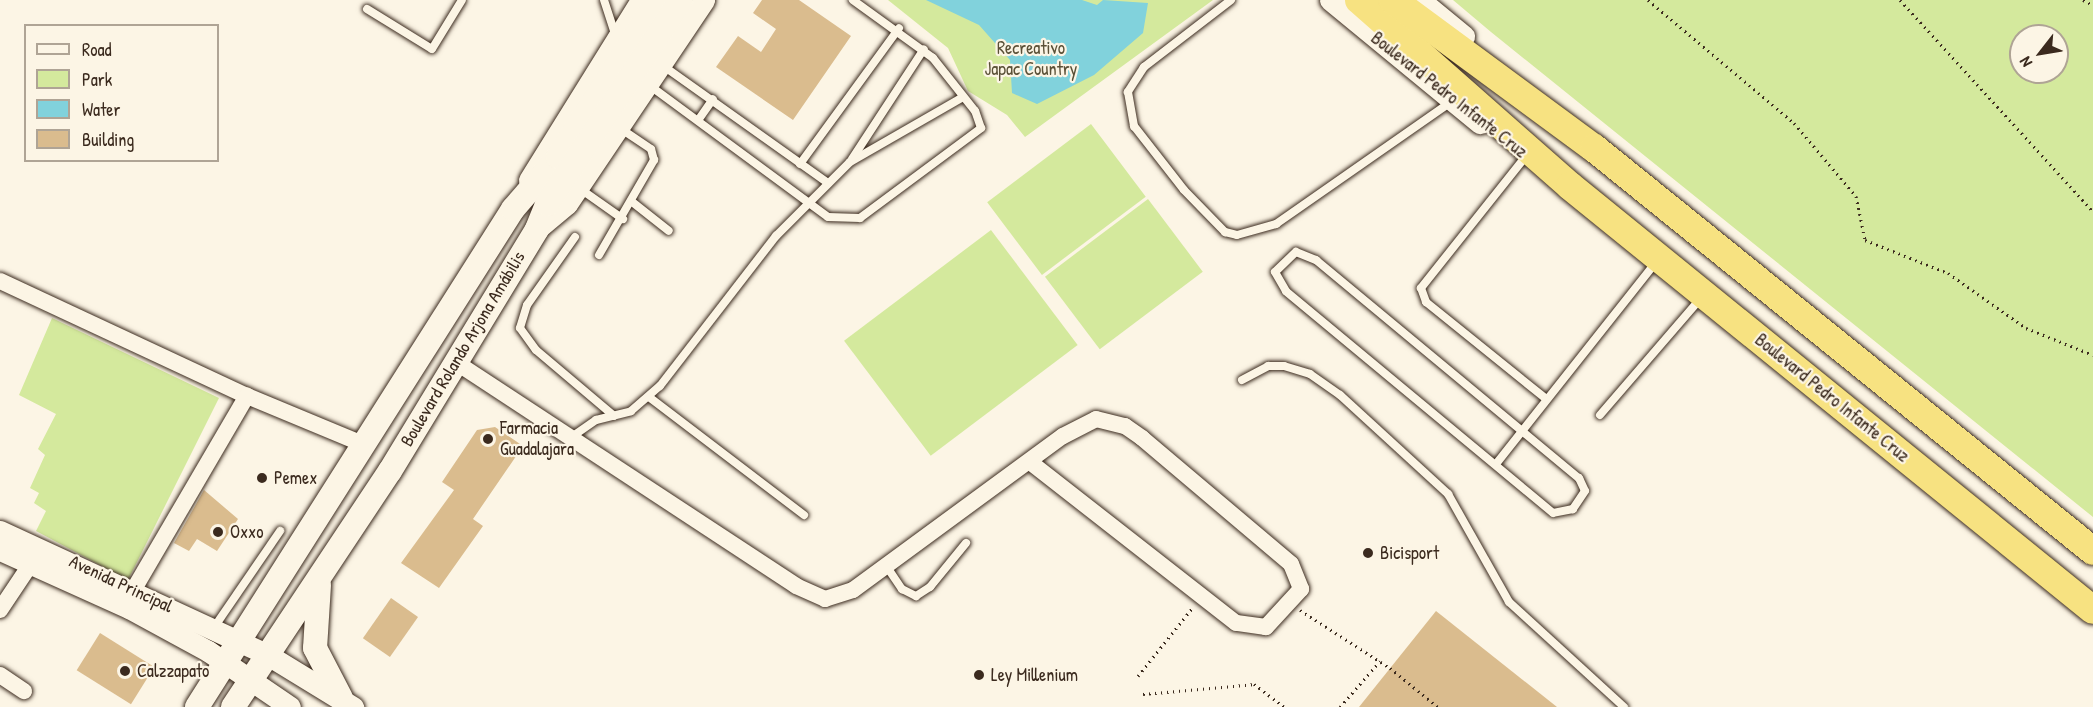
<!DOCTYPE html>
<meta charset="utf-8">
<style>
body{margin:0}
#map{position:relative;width:2093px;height:707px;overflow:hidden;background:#fcf5e5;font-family:"Patrick Hand",sans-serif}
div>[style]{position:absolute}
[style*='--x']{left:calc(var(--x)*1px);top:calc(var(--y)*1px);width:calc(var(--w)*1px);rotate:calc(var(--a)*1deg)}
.green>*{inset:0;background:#d4e99d;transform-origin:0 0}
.water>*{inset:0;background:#81d2dc}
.building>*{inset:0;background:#dabc8e;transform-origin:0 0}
.path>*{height:3px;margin-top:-1.5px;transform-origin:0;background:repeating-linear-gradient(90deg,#3b2a1e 0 1.5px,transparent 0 6px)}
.roads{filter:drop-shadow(0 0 2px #3b2a1e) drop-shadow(0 0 2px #3b2a1e)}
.service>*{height:8px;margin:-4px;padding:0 4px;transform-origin:4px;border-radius:4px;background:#fcf5e5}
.minor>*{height:16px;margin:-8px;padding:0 8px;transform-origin:8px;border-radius:8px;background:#fcf5e5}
.tertiary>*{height:21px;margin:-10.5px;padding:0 10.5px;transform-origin:10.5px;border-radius:10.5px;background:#fcf5e5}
.secondary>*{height:24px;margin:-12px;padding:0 12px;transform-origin:12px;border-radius:12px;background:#fcf5e5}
.trunk>*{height:28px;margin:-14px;padding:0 14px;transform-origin:14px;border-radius:14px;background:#f7e281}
.dots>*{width:16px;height:16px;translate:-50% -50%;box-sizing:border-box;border:3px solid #fcf5e5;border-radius:50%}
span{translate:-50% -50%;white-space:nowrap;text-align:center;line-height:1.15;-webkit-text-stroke:4.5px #fcf5e5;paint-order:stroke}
.park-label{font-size:18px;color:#5a5037}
.street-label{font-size:18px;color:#3b2a1e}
.poi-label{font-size:18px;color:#3b2a1e}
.left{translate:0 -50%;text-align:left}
.legend{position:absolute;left:24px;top:24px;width:195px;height:138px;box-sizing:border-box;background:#fcf5e5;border:2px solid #afa495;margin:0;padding:8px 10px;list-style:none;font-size:18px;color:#3b2a1e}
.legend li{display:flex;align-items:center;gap:12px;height:30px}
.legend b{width:30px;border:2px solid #afa495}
.north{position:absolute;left:2009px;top:24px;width:60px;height:60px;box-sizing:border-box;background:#fcf5e5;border:2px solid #afa495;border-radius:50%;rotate:239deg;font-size:16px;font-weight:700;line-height:24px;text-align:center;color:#3b2a1e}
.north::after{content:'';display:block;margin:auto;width:21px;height:27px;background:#3b2a1e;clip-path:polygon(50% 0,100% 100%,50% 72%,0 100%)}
</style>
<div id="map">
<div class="green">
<i style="clip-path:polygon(888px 0,1213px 0,1025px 137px,1007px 115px,968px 91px,948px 48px)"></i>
<i style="clip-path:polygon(evenodd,1453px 0,2093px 0,2093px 517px,1491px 32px,1453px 0,2021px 36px,2057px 36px,2057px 72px,2021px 72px,2021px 36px)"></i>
<i style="left:1091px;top:124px;width:91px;height:130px;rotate:53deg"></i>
<i style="left:1148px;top:199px;width:91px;height:129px;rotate:53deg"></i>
<i style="left:991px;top:230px;width:144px;height:184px;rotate:53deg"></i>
<i style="clip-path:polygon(52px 318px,219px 398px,128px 580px,36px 531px,46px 511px,34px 503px,39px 493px,30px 488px,45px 455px,38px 449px,56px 414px,19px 395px)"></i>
</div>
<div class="water">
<i style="clip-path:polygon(926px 0,1082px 0,1097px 5px,1103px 0,1148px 3px,1143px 33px,1094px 75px,1037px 104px,1012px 93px,1010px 60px,979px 25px)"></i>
</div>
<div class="building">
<i style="clip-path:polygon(762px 0,799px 0,851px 36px,793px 120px,716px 67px,738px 36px,761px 52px,776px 29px,753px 13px)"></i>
<i style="clip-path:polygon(495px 427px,523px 446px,473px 519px,483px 526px,439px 588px,401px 563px,454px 490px,442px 482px,477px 430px)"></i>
<i style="clip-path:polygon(204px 490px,238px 519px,217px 551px,197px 539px,189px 551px,174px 543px)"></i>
<i style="left:391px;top:598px;width:33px;height:49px;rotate:35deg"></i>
<i style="clip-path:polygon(1436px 611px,1557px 707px,1359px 707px)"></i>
<i style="left:100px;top:633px;width:64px;height:44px;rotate:32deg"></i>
</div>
<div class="path">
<i style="--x:1648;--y:0;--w:191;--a:40.1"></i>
<i style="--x:1794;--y:123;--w:96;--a:49.7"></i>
<i style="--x:1856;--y:196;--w:45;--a:78.4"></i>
<i style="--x:1865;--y:240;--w:89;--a:21.7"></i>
<i style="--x:1948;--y:273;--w:95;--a:35.2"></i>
<i style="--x:2026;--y:328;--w:72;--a:21.9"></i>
<i style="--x:1900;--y:0;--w:286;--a:47.6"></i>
<i style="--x:2083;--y:0;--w:11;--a:27"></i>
<i style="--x:1300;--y:610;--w:107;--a:32.8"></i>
<i style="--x:1390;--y:668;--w:62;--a:39.1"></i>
<i style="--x:1138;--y:676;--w:88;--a:-51.4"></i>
<i style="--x:1143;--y:694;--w:111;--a:-5.1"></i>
<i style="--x:1254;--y:684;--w:38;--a:37"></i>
<i style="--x:1340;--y:707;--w:61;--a:-49"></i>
</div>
<div class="roads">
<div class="service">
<i style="--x:604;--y:0;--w:35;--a:72"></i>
<i style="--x:1231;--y:0;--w:110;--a:142.4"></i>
<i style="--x:1144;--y:67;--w:30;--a:123"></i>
<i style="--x:1128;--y:92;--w:35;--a:80"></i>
<i style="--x:1134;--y:126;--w:81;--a:52"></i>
<i style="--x:1184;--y:190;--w:59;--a:45.7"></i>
<i style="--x:1225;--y:232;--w:12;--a:14"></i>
<i style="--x:1237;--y:235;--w:41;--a:-15.8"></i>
<i style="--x:1276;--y:224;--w:213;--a:-34.9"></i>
<i style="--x:367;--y:9;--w:76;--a:31.6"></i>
<i style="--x:432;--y:49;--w:57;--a:-58.5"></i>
<i style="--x:662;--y:65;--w:204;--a:35.4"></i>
<i style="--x:649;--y:85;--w:222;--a:36.4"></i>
<i style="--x:828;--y:217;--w:32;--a:2"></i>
<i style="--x:860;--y:218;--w:151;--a:-36.6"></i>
<i style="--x:981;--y:128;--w:18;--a:-109"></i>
<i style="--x:975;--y:111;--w:68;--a:-128.4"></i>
<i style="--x:933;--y:58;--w:99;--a:-144.1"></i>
<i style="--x:699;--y:119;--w:24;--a:-55"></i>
<i style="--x:1526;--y:156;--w:169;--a:128.5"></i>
<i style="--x:1421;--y:288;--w:15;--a:70"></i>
<i style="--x:1426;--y:302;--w:154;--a:38.9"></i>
<i style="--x:852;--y:159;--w:131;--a:-56.8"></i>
<i style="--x:800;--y:164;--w:168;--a:-53.9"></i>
<i style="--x:579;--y:188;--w:54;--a:35.2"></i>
<i style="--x:631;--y:201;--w:48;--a:38.3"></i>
<i style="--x:575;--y:237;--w:83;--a:125.2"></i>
<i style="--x:527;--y:305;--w:24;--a:107"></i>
<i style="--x:520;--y:328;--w:27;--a:54"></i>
<i style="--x:536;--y:350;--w:102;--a:40.2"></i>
<i style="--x:1296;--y:252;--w:22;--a:22"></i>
<i style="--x:1316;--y:260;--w:342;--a:39.7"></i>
<i style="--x:1579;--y:478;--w:14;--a:65"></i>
<i style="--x:1585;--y:491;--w:22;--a:124"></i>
<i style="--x:1573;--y:509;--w:20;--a:169"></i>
<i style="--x:1553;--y:513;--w:347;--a:-140.3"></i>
<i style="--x:1286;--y:291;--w:22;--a:-120"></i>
<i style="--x:1275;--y:272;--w:29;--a:-44"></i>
<i style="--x:599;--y:255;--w:110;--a:-59.9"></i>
<i style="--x:654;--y:160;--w:11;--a:-105"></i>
<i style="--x:651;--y:149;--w:37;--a:-146"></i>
<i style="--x:1242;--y:380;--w:30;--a:-28"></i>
<i style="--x:1268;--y:366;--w:16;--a:0"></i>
<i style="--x:1284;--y:366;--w:27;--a:17"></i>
<i style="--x:1310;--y:374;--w:37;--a:35"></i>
<i style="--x:1340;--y:395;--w:147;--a:42.5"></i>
<i style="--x:1448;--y:494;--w:124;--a:60.5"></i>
<i style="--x:1509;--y:602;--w:156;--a:42.4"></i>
<i style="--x:649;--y:397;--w:195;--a:37.3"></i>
<i style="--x:1600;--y:415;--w:156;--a:-49.2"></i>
<i style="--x:573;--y:436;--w:28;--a:-35"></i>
<i style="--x:596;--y:420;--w:36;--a:-14"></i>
<i style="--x:631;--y:411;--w:38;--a:-41"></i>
<i style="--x:660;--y:386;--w:190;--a:-52.3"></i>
<i style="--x:776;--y:236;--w:105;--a:-45"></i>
<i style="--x:850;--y:162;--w:130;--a:-29.9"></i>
<i style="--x:1496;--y:464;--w:258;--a:-51.6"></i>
<i style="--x:887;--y:567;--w:27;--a:56"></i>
<i style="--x:902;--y:589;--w:16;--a:27"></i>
<i style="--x:916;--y:596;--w:17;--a:-33"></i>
<i style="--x:930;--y:587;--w:57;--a:-50.7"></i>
<i style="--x:213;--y:629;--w:119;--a:-55.6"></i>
</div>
<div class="minor">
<i style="--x:0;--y:281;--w:272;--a:25"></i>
<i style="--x:247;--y:396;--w:126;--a:22.5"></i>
<i style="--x:454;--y:361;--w:409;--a:33.3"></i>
<i style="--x:796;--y:586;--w:32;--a:24"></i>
<i style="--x:825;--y:599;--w:29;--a:-18"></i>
<i style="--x:853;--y:590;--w:260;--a:-36.3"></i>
<i style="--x:1063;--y:436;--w:37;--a:-27"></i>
<i style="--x:1096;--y:419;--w:30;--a:14"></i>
<i style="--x:1125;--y:426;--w:21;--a:35"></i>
<i style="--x:1142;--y:438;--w:195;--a:40.2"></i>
<i style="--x:1291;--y:564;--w:27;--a:68"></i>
<i style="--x:1301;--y:589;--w:52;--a:132.6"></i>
<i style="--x:1266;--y:627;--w:30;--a:-172"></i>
<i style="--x:1236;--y:623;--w:261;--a:-142"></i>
<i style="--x:134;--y:589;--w:224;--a:-59.7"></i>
<i style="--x:0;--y:610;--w:58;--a:-56.3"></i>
<i style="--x:0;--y:675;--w:29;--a:34"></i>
</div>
<div class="tertiary">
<i style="--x:1330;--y:0;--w:194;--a:39.4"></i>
<i style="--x:1420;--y:0;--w:57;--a:39.3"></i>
<i style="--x:529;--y:180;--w:212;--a:-58.1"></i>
<i style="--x:537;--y:229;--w:39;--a:-40"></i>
<i style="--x:567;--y:204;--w:246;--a:-56.1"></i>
<i style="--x:0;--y:531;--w:295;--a:24.8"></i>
<i style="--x:268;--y:655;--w:100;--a:31.5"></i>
<i style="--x:0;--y:550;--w:141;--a:24.2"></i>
<i style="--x:129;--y:608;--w:90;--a:28.6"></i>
<i style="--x:208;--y:651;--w:99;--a:34.3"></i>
</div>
<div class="secondary">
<i style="--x:319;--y:585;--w:63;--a:93.6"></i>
<i style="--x:315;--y:648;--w:56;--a:62.5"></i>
<i style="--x:197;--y:707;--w:590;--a:-57.6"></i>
<i style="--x:513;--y:209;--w:69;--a:-49.1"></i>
<i style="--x:558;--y:157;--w:186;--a:-57.5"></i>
<i style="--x:233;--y:707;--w:283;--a:-56.4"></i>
<i style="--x:390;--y:471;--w:283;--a:-58.7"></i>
<i style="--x:537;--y:229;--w:27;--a:-68"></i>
<i style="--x:547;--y:204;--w:244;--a:-56.7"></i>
</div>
<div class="trunk">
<i style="--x:1359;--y:0;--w:281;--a:41.4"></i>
<i style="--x:1570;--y:186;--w:673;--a:39.03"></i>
<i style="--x:1393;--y:0;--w:250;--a:36.4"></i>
<i style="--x:1594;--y:148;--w:641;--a:38.92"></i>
</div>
</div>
<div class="dots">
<i style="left:488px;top:439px;background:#3b2a1e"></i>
<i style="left:262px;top:478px;background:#3b2a1e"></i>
<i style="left:218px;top:532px;background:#3b2a1e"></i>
<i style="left:1368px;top:553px;background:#3b2a1e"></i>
<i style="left:125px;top:671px;background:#3b2a1e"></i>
<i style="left:979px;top:675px;background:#3b2a1e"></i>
</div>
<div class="park-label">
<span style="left:1031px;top:59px">Recreativo<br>Japac Country</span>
</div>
<div class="street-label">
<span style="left:1449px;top:95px;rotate:38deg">Boulevard Pedro Infante Cruz</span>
<span style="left:463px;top:349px;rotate:-59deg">Boulevard Rolando Arjona Amábilis</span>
<span style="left:1832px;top:398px;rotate:39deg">Boulevard Pedro Infante Cruz</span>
<span style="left:121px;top:584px;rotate:25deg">Avenida Principal</span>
</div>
<div class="poi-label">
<span class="left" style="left:500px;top:439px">Farmacia<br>Guadalajara</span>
<span class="left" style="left:274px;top:478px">Pemex</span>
<span class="left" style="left:230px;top:532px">Oxxo</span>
<span class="left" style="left:1380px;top:553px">Bicisport</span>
<span class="left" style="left:137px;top:671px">Calzzapato</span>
<span class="left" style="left:991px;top:675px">Ley Millenium</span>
</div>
<ul class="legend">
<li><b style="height:8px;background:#fcf5e5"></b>Road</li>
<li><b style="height:16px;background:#d4e99d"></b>Park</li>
<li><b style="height:16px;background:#81d2dc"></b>Water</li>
<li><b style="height:16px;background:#dabc8e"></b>Building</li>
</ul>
<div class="north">N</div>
</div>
